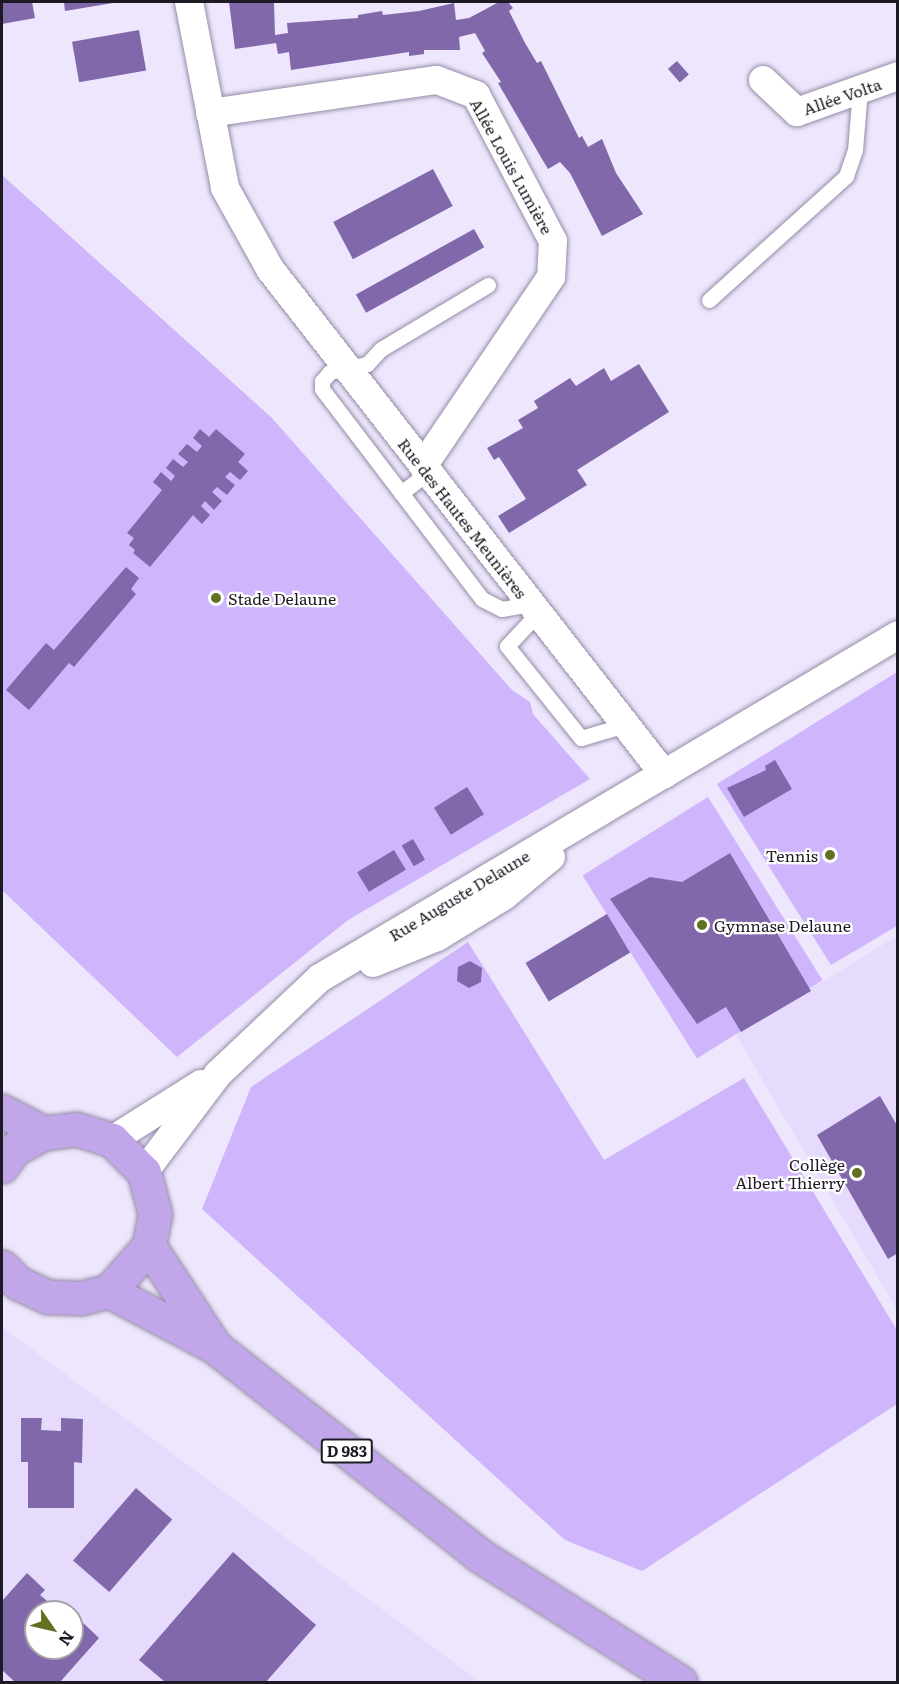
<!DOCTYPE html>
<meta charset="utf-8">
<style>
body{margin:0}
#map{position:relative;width:899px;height:1684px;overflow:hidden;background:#ede6fc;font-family:Literata,serif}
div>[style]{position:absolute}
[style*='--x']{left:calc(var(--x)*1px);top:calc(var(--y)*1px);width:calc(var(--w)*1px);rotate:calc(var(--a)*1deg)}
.built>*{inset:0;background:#e6dafd}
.green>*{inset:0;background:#ceb5fc;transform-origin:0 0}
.building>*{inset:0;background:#8168aa;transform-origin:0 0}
.roads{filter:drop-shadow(0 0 2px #958ca6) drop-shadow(0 0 2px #958ca6)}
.lane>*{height:15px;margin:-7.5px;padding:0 7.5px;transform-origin:7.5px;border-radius:7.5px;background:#fff}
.street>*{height:28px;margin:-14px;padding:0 14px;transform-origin:14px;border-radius:14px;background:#fff}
.primary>*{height:33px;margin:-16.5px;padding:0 16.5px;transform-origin:16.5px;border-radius:16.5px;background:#c1a6e9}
.dots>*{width:16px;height:16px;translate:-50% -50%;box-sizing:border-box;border:3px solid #fff;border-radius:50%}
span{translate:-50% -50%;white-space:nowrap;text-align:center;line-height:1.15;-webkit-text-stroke:4.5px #fff;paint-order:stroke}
.shield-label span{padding:2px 4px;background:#fff;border:2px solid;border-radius:4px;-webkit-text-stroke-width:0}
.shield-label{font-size:15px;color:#1e1a24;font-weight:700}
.street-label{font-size:16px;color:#1e1a24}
.poi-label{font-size:16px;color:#1e1a24}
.left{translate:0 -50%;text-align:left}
.right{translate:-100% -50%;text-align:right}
.frame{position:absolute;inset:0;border:3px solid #1e1a24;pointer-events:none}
.north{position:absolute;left:24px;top:1600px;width:60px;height:60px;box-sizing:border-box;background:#fff;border:2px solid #a5a3a7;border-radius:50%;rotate:124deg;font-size:16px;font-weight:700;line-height:24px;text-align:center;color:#1e1a24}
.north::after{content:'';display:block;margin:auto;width:21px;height:27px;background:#60711f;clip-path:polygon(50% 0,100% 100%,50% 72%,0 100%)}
</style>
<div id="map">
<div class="built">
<i style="clip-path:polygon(897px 936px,897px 1310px,736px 1035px)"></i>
<i style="clip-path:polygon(evenodd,2px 1327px,480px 1682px,2px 1682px,2px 1327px,36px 1612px,72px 1612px,72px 1648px,36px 1648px,36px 1612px)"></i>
</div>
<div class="green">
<i style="clip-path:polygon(2px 175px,271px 417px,512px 690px,530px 702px,533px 714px,590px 779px,348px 920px,177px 1057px,2px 890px)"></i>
<i style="clip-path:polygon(897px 672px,897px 926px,831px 965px,717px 784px)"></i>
<i style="left:708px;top:797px;width:216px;height:148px;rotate:58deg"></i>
<i style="clip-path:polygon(468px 942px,604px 1160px,744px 1078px,897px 1330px,897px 1404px,642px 1571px,565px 1540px,202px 1209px,251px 1087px)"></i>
</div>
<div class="building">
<i style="clip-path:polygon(2px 2px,32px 2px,35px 18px,2px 24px)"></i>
<i style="clip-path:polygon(64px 2px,113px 2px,113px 3px,65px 11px)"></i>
<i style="clip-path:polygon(229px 2px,274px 2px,275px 35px,288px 33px,287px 23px,358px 18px,358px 15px,382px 11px,383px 15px,419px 11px,454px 3px,456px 20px,469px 18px,499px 2px,508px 2px,513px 8px,509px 11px,525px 43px,537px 63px,541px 61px,579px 138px,582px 136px,588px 147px,602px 139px,616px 173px,643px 214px,602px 236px,570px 173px,560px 162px,548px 169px,542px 159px,498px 83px,501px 82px,482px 53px,485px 51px,475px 33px,459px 37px,460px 50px,424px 50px,424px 54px,409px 56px,409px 52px,291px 70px,289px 52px,278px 54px,276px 43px,235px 49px)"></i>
<i style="left:139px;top:30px;width:41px;height:68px;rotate:80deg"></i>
<i style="left:677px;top:61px;width:18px;height:12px;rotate:49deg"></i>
<i style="left:433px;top:169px;width:42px;height:113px;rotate:62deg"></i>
<i style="left:474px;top:229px;width:21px;height:135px;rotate:61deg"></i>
<i style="clip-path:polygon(639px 364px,669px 412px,577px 470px,587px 485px,509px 533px,498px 516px,526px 499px,499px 457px,494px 460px,487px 448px,523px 428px,518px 420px,538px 408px,534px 401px,570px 378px,576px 386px,604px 368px,611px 381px)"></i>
<i style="clip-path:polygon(200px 429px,209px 437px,216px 429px,245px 454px,238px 462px,248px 471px,240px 480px,230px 472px,225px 477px,235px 485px,227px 495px,217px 487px,212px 492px,222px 501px,214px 510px,205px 501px,201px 506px,210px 515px,202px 524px,193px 515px,150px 567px,133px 553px,135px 550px,129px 545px,134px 538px,127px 533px,162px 490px,153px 482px,161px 472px,171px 481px,175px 476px,166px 468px,173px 459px,183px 467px,188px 462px,178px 454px,187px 444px,197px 452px,202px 446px,193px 438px)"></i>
<i style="clip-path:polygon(126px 567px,139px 578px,131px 589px,136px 594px,74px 667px,69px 663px,29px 710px,6px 690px,46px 643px,54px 650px)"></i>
<i style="clip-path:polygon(775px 760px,792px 789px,744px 817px,727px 788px,766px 770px,765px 766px)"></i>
<i style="left:467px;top:787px;width:32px;height:39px;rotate:58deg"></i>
<i style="left:413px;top:839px;width:24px;height:13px;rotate:60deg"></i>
<i style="left:394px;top:850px;width:23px;height:43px;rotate:59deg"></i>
<i style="clip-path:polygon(730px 853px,811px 991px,741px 1032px,726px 1007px,697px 1024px,610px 899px,650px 877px,682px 882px)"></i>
<i style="left:607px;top:914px;width:45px;height:95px;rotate:59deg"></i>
<i style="clip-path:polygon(470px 961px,482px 968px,481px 982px,469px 988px,457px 981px,458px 967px)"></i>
<i style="clip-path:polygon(880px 1096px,898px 1127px,898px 1253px,888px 1259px,817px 1135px)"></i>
<i style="clip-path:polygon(21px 1418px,42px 1418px,41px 1430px,61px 1431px,61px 1418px,83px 1419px,82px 1463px,74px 1462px,74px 1508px,28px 1508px,28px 1462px,21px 1462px)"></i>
<i style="left:136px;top:1488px;width:48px;height:96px;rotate:41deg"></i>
<i style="clip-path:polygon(233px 1552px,316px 1625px,266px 1682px,165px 1682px,139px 1660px)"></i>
<i style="clip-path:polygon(27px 1573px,45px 1590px,40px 1595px,60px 1612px,36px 1612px,36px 1648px,72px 1648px,72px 1623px,76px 1626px,81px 1621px,99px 1638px,60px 1682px,15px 1682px,2px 1670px,2px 1601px)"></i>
</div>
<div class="roads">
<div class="lane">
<i style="--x:488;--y:285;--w:125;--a:149.1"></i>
<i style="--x:381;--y:349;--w:21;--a:133"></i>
<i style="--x:367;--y:364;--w:38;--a:168"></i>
<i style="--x:330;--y:372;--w:12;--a:132"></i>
<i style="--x:322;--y:381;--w:8;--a:90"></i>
<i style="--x:322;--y:389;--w:264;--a:52.7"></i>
<i style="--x:482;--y:599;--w:22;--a:27"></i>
<i style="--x:502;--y:609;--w:29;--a:-10"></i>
<i style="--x:709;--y:300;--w:185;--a:-42.1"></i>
<i style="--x:846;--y:176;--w:28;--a:-71"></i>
<i style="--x:855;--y:150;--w:61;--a:-85.3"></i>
<i style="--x:401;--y:493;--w:21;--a:-37"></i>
<i style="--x:418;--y:480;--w:15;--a:-70"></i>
<i style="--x:538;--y:613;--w:45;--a:133.2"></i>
<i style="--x:507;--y:646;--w:118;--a:51.2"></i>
<i style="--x:581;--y:738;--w:46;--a:-16.5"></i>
</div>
<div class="street">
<i style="--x:189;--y:2;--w:189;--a:79"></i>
<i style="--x:225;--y:188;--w:93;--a:60.9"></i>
<i style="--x:270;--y:269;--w:641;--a:52.04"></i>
<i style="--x:664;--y:774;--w:272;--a:-30.7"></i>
<i style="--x:763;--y:80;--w:47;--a:43.3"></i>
<i style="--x:797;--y:112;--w:107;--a:-19.6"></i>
<i style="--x:210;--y:113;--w:229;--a:-8.3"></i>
<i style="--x:437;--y:80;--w:42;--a:21"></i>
<i style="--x:476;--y:95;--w:165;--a:62.2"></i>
<i style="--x:553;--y:241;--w:36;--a:93"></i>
<i style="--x:551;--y:277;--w:228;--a:124.1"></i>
<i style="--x:373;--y:963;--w:69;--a:-22.1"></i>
<i style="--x:437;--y:937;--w:79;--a:-31.5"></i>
<i style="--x:504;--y:896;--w:61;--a:-39.7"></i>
<i style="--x:112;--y:1140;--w:105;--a:-32.2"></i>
<i style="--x:144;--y:1172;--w:123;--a:-52.9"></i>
<i style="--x:218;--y:1074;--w:140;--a:-43.3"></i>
<i style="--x:320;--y:978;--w:400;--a:-30.7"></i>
</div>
<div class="primary">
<i style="--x:2;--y:1111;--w:47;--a:27.6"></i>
<i style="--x:2;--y:1166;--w:21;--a:-55"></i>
<i style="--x:14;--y:1149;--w:34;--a:-28"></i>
<i style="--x:44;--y:1133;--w:32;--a:-7"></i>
<i style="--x:76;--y:1129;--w:38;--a:17"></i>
<i style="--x:112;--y:1140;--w:45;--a:45"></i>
<i style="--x:144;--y:1172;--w:43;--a:75.3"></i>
<i style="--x:155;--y:1214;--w:33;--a:101"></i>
<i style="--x:149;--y:1246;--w:60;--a:131.6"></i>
<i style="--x:109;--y:1291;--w:29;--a:166"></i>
<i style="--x:81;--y:1298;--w:33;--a:-178"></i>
<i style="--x:48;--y:1297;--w:33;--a:-155"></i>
<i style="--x:18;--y:1283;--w:23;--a:-135"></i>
<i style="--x:149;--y:1246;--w:121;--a:56.8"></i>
<i style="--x:109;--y:1291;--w:120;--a:27.8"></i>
<i style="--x:215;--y:1347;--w:336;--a:38.2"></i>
<i style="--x:479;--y:1555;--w:238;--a:32.3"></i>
</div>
</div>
<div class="dots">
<i style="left:216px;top:598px;background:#60711f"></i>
<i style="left:830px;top:855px;background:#60711f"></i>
<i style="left:702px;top:925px;background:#60711f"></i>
<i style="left:857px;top:1173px;background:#60711f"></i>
</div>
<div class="shield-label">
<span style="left:347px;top:1451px">D 983</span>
</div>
<div class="street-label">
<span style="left:842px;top:96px;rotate:-19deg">Allée Volta</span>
<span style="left:512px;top:166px;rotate:61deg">Allée Louis Lumière</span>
<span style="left:463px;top:518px;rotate:52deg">Rue des Hautes Meunières</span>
<span style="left:459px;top:895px;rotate:-31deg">Rue Auguste Delaune</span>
</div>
<div class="poi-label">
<span class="left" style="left:228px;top:598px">Stade Delaune</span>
<span class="right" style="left:818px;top:855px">Tennis</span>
<span class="left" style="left:714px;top:925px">Gymnase Delaune</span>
<span class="right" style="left:845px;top:1173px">Collège<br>Albert Thierry</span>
</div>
<div class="frame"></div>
<div class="north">N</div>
</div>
